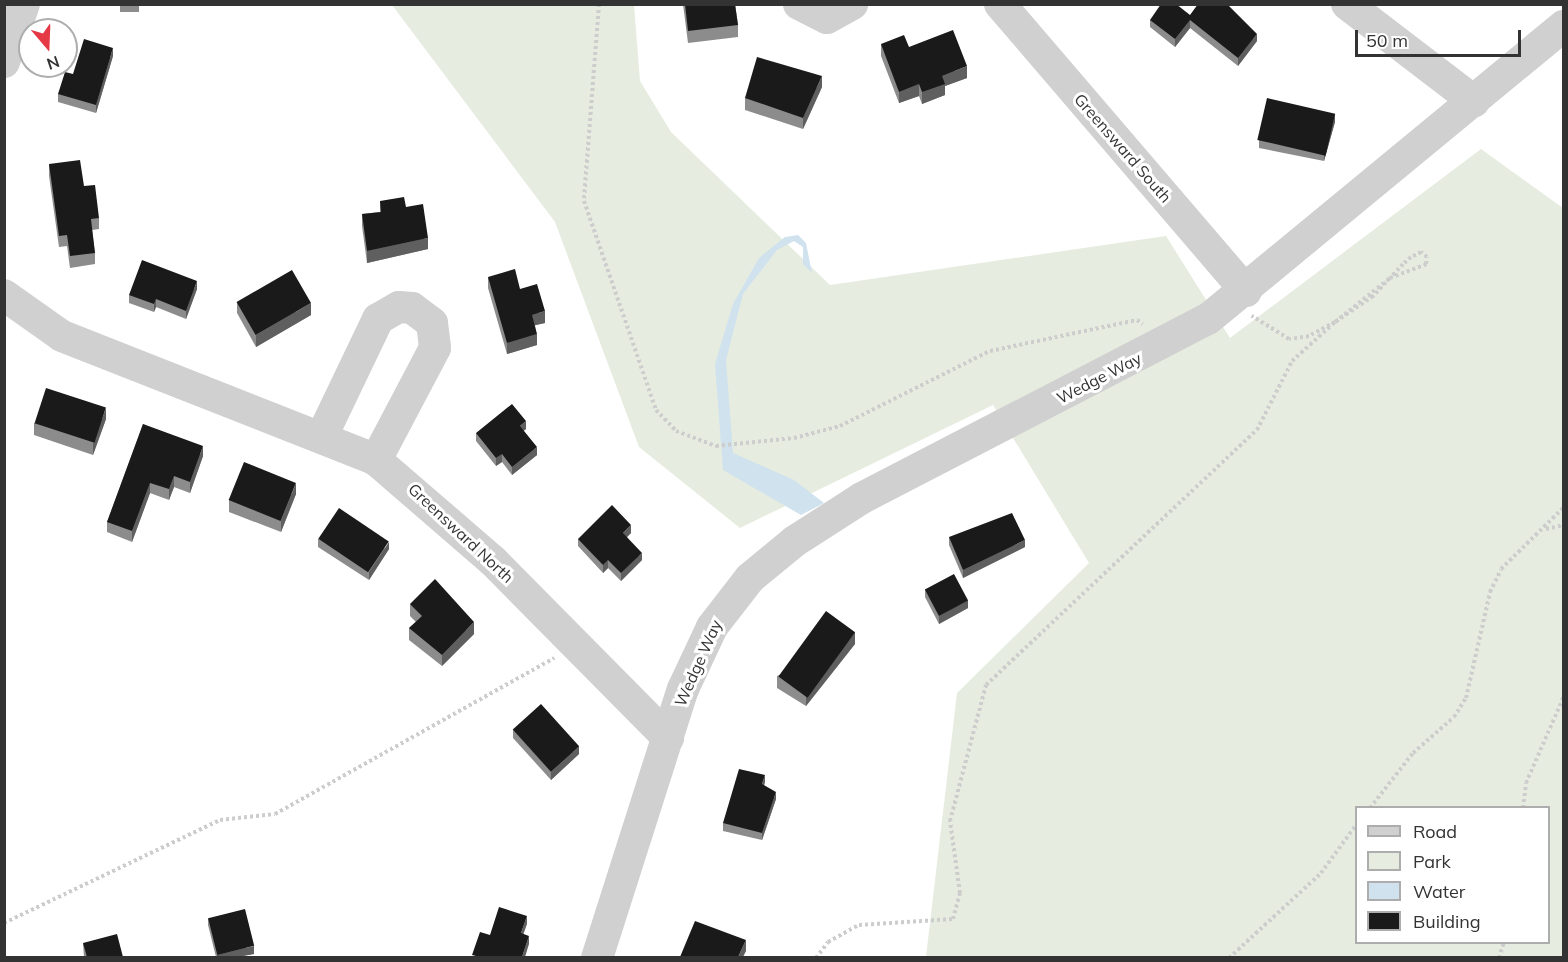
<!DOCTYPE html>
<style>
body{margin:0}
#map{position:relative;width:1568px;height:962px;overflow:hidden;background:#fff;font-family:Mulish,sans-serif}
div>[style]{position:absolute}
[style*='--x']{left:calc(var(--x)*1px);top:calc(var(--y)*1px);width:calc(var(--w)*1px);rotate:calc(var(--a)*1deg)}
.green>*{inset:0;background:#e6ecdf}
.water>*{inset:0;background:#cfe2ee}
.path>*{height:4px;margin-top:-2px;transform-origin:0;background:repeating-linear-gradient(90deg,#cdcdcd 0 3px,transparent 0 6px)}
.minor>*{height:32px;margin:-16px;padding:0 16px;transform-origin:16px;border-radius:16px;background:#d0d0d0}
.wall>*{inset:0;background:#8c8c8c;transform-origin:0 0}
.shaded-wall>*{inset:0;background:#5f5f5f}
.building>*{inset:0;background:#1a1a1a;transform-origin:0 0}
span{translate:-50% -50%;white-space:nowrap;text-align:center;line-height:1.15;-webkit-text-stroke:6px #fff;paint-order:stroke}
.street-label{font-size:16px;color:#333}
.frame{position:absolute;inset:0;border:6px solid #333;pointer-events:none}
.legend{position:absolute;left:1355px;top:806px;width:195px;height:138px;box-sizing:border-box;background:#fff;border:2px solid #adadad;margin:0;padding:8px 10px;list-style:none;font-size:18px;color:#333}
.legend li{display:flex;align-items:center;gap:12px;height:30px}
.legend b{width:30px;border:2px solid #adadad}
.north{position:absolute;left:18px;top:18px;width:60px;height:60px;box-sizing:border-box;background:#fff;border:2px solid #adadad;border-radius:50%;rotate:161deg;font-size:16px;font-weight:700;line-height:24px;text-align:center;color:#333}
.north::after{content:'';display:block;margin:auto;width:21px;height:27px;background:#e63946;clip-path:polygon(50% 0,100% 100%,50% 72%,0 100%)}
.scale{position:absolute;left:1355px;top:30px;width:166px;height:27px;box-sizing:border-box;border:3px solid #333;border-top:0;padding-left:8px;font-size:18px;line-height:21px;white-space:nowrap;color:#333;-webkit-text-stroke:4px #fff;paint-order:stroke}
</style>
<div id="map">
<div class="green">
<i style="clip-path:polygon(evenodd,392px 5px,634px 5px,640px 81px,671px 132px,830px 285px,1166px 236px,1230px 338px,1481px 149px,1563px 208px,1563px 957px,926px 957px,957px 693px,1089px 563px,993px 405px,740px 528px,639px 447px,555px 222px,392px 5px,1356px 808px,1548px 808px,1548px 942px,1356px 942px,1356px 808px)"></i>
</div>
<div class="water">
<i style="clip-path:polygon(798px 235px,806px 243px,812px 273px,803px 264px,803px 247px,794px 241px,777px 250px,743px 294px,726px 360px,733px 453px,794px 480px,824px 503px,801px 515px,723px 470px,715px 364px,733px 304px,759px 258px,785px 237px)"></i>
</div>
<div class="path">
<i style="--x:599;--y:4;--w:198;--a:94.4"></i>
<i style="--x:584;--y:201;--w:221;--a:71"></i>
<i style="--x:656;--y:410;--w:29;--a:46"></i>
<i style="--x:676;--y:431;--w:43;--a:20.6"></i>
<i style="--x:716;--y:446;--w:78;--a:-5.9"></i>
<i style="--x:794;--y:438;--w:48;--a:-14.6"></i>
<i style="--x:840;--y:426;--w:168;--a:-26.6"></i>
<i style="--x:990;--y:351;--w:150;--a:-11.9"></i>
<i style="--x:1137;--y:320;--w:7;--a:34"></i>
<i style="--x:1546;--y:529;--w:18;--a:-13"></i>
<i style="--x:1370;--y:808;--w:70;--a:-52"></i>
<i style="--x:1413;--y:753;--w:55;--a:-41.3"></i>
<i style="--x:1454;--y:717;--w:22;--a:-58"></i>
<i style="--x:1466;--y:698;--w:109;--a:-77.2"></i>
<i style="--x:1490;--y:592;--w:25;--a:-64"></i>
<i style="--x:1501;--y:569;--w:88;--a:-44.5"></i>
<i style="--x:1523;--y:808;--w:25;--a:-83"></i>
<i style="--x:1526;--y:783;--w:95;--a:-66.4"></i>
<i style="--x:4;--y:923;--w:239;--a:-25.5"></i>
<i style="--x:220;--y:820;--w:55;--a:-6.2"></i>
<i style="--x:275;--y:814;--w:320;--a:-29.2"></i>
<i style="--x:816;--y:958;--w:20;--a:-53"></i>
<i style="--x:828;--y:942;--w:35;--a:-29"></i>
<i style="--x:859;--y:925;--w:94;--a:-3.7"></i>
<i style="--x:953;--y:919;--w:27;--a:-75"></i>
<i style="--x:960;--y:893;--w:73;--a:-97.9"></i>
<i style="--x:950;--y:821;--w:141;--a:-75.2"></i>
<i style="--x:986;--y:685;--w:372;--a:-43.3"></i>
<i style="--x:1257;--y:430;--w:77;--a:-63.1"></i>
<i style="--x:1292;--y:361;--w:58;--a:-42.2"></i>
<i style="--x:1335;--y:322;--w:70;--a:-38.7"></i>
<i style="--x:1390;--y:278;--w:39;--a:-21"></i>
<i style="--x:1426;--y:264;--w:7;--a:-82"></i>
<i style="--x:1427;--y:257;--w:8;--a:-140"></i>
<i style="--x:1421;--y:252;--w:11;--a:153"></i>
<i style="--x:1411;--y:257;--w:11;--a:139"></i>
<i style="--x:1403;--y:264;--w:19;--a:133"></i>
<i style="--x:1390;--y:278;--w:25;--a:133"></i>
<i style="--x:1373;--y:296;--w:46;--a:145.6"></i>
<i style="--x:1335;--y:322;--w:30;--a:152"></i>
<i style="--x:1309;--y:336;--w:20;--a:171"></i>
<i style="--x:1289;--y:339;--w:44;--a:-148.1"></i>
<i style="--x:1229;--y:958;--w:125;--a:-42.7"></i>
<i style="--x:1321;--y:873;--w:59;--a:-53.9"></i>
<i style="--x:1499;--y:958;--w:17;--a:-73"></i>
</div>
<div class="minor">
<i style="--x:799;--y:4;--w:31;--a:27"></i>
<i style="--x:827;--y:18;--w:29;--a:-29"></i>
<i style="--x:1000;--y:4;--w:378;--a:49.4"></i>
<i style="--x:1347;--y:4;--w:160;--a:37.4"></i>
<i style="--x:4;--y:62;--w:61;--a:-71"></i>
<i style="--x:4;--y:295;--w:71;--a:35.3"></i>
<i style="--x:62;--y:336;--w:338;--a:21.5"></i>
<i style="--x:376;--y:460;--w:155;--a:40.8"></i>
<i style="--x:493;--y:561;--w:249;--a:45.3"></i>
<i style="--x:322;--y:436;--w:130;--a:-64.4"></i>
<i style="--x:378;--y:319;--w:24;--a:-30"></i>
<i style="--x:399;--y:307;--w:13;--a:4"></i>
<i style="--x:412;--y:308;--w:25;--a:37"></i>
<i style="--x:432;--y:323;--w:25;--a:83"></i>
<i style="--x:435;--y:348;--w:127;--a:117.8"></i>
<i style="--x:597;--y:958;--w:282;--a:-72.3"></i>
<i style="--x:683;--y:689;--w:68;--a:-64.9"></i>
<i style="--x:712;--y:627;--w:62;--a:-52.2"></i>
<i style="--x:750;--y:578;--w:58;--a:-39.4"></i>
<i style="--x:795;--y:541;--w:80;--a:-32.7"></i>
<i style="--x:862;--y:498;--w:390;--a:-27.4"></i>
<i style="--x:1208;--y:319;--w:461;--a:-39.5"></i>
</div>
<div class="wall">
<i style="left:120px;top:4px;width:19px;height:8px"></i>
<i style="clip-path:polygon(683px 4px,735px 4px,738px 25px,738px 37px,688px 43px)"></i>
<i style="clip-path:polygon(1190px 15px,1257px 41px,1238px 66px,1190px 28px,1175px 47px,1150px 27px,1150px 20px)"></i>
<i style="clip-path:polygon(881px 44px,909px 47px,967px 78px,945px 86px,945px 95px,922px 104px,919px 96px,899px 103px,881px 56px)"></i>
<i style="clip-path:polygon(113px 56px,96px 113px,58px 102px,58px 94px,73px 74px)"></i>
<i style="clip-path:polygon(822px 87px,803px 129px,745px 110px,745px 98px)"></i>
<i style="clip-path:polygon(1335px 122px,1324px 161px,1259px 148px,1259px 140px)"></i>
<i style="clip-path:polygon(49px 164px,99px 218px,99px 229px,92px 230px,95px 253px,95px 264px,70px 268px,67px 246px,59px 247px,49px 176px)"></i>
<i style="clip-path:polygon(380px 201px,406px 207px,428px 249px,367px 263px,362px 226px,362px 214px,380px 212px)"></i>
<i style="clip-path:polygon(488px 277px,520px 289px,545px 323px,535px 325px,537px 345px,507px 354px,488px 288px)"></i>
<i style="clip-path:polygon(197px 289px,186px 319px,156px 307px,154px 312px,129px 303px,129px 295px)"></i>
<i style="clip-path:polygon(237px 302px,311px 315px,256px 347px,237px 313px)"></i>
<i style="clip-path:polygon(106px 419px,93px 455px,34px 435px,34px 423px)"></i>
<i style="clip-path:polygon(143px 424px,203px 456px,190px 493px,174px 487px,169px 500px,150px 493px,132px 542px,107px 532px,107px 522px)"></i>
<i style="clip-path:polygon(526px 429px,523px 431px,537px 455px,512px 475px,502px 462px,496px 466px,476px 441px,476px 433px)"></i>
<i style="clip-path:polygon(296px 494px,281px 532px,229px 512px,229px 500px)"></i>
<i style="clip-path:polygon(631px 533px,627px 537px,642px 560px,621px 581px,608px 568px,603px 573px,578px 546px,578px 539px)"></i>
<i style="clip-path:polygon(949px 537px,1025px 547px,963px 578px,949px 545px)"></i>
<i style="clip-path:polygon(318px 539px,389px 549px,369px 580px,318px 547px)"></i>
<i style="clip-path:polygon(925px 589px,968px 608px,939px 624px,925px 597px)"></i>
<i style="clip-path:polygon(410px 604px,474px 634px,442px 666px,409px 640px,409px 628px,416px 622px,410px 616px)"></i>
<i style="clip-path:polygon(855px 644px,806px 706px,777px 688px,777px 676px)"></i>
<i style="clip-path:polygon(513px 730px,579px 754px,551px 780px,513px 738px)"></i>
<i style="clip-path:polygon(765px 782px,764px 785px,776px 799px,762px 840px,723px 831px,723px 823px)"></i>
<i style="clip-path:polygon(208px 918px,254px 954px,237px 957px,216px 957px,208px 925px)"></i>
<i style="clip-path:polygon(83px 943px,123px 957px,84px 957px)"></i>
</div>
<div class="shaded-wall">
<i style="clip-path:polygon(1190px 20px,1190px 28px,1175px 47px,1175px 39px)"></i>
<i style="clip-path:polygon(1257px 34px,1257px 41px,1238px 66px,1238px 58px)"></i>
<i style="clip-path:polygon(113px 48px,113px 56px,96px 113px,96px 105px)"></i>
<i style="clip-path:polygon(967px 66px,967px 78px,945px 86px,945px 95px,922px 104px,922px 92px,942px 76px)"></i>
<i style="clip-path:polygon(822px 76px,822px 87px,803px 129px,803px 118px)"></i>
<i style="clip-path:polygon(919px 84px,919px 96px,899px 103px,899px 92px)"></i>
<i style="clip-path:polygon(1335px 114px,1335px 122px,1324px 161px,1324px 154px)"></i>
<i style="clip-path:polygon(428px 238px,428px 249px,367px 263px,367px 251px)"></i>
<i style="clip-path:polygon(197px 281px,197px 289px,186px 319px,186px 311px)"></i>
<i style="clip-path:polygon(156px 299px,156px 307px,154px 312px,154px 304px)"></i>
<i style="clip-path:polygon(311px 303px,311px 315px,256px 347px,256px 335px)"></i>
<i style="clip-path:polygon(545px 311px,545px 323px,532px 326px,532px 315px)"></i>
<i style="clip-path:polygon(537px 334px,537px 345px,507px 354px,507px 343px)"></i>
<i style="clip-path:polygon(106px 408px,106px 419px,93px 455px,93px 444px)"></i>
<i style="clip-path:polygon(526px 421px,526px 429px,520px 434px,520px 426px)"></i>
<i style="clip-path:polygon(203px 446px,203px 456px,190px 493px,190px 482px)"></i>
<i style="clip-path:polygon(537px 447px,537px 455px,512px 475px,512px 467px)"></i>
<i style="clip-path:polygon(502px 454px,502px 462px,496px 466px,496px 458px)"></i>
<i style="clip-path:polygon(174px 476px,174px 487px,169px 500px,169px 489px)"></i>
<i style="clip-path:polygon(150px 483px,150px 493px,132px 542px,132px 531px)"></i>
<i style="clip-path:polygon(296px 483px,296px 494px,281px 532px,281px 521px)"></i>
<i style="clip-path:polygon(631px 525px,631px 533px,623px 541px,623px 533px)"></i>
<i style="clip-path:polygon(1025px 540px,1025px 547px,963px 578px,963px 570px)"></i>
<i style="clip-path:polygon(389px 542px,389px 549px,369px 580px,369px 572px)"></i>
<i style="clip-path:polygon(642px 553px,642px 560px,621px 581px,621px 573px)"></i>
<i style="clip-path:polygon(608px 560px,608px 568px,603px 573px,603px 565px)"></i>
<i style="clip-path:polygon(968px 600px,968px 608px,939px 624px,939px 616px)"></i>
<i style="clip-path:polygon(474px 622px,474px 634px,442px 666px,442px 655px)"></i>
<i style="clip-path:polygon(855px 632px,855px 644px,806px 706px,806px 694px)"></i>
<i style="clip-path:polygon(579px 746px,579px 754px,551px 780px,551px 772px)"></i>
<i style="clip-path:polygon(765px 775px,765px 782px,762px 792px,762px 784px)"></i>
<i style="clip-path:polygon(776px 792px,776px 799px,762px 840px,762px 833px)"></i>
<i style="clip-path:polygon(527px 916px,527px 924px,521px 941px,521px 933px)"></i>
<i style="clip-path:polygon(529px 936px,529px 944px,525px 957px,522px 957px)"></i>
<i style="clip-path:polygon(746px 940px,746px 951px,743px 957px,738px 957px)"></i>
<i style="clip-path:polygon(254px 946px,254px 954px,237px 957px,217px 957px,217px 955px)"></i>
</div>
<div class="building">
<i style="clip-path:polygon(685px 4px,735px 4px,738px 25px,688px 31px)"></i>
<i style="clip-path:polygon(1161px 4px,1176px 4px,1190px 15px,1198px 4px,1227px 4px,1257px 34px,1238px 58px,1190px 20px,1175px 39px,1150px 20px)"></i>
<i style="clip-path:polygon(953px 30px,967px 66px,942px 76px,945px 84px,922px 92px,919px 84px,899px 92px,881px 44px,904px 35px,909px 47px)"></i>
<i style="clip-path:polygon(84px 39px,113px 48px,96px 105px,58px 94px,65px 72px,73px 74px)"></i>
<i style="clip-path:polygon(757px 57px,822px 76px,803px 118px,745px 98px)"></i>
<i style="left:1267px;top:98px;width:70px;height:43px;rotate:13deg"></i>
<i style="clip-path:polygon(80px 160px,84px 186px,95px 185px,99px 218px,91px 219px,95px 253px,70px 256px,67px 235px,59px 236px,49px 164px)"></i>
<i style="clip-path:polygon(404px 197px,406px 207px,423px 204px,428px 238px,367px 251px,362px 214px,381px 212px,380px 201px)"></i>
<i style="clip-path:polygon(142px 260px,197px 281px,186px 311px,156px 299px,154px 304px,129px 295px)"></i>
<i style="clip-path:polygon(515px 269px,520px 289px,537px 284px,545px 311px,532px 315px,537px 334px,507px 343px,488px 277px)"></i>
<i style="left:292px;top:270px;width:38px;height:64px;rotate:60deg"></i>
<i style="left:46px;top:388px;width:63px;height:37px;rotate:18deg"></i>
<i style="clip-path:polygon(512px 404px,526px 421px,520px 426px,537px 447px,512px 467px,502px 454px,496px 458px,476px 433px)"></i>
<i style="clip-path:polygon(143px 424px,203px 446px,190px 482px,174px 476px,169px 489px,150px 483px,132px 531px,107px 522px)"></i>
<i style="left:244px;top:462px;width:56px;height:41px;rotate:22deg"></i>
<i style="clip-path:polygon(612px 505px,631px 525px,623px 533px,642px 553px,621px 573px,608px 560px,603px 565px,578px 539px)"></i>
<i style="left:339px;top:508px;width:60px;height:37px;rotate:34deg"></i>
<i style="clip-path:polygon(1012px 513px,1025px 540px,963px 570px,949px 537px)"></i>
<i style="left:954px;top:574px;width:30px;height:33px;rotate:62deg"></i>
<i style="clip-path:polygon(435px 579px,474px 622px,442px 655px,409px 628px,422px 616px,410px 604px)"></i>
<i style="left:826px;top:611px;width:36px;height:81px;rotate:36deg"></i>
<i style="left:541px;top:704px;width:57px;height:38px;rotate:48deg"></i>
<i style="clip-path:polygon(739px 769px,765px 775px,762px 784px,776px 792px,762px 833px,723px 823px)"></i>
<i style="clip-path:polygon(499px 907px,527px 916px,521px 933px,529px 936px,522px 957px,480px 957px,472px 955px,480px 932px,490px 935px)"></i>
<i style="left:245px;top:909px;width:38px;height:38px;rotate:76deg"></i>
<i style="clip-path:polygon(695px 921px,746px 940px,738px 957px,680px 957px)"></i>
<i style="clip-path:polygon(117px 934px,123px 957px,87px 957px,83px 943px)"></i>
</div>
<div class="street-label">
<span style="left:1123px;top:148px;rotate:49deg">Greensward South</span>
<span style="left:1099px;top:378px;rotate:-27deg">Wedge Way</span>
<span style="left:461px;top:533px;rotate:43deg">Greensward North</span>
<span style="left:698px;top:663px;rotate:-66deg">Wedge Way</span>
</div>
<div class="frame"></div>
<ul class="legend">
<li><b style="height:8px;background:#d0d0d0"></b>Road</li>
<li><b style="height:16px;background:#e6ecdf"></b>Park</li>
<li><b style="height:16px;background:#cfe2ee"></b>Water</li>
<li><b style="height:16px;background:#1a1a1a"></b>Building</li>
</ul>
<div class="north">N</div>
<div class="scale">50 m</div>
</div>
